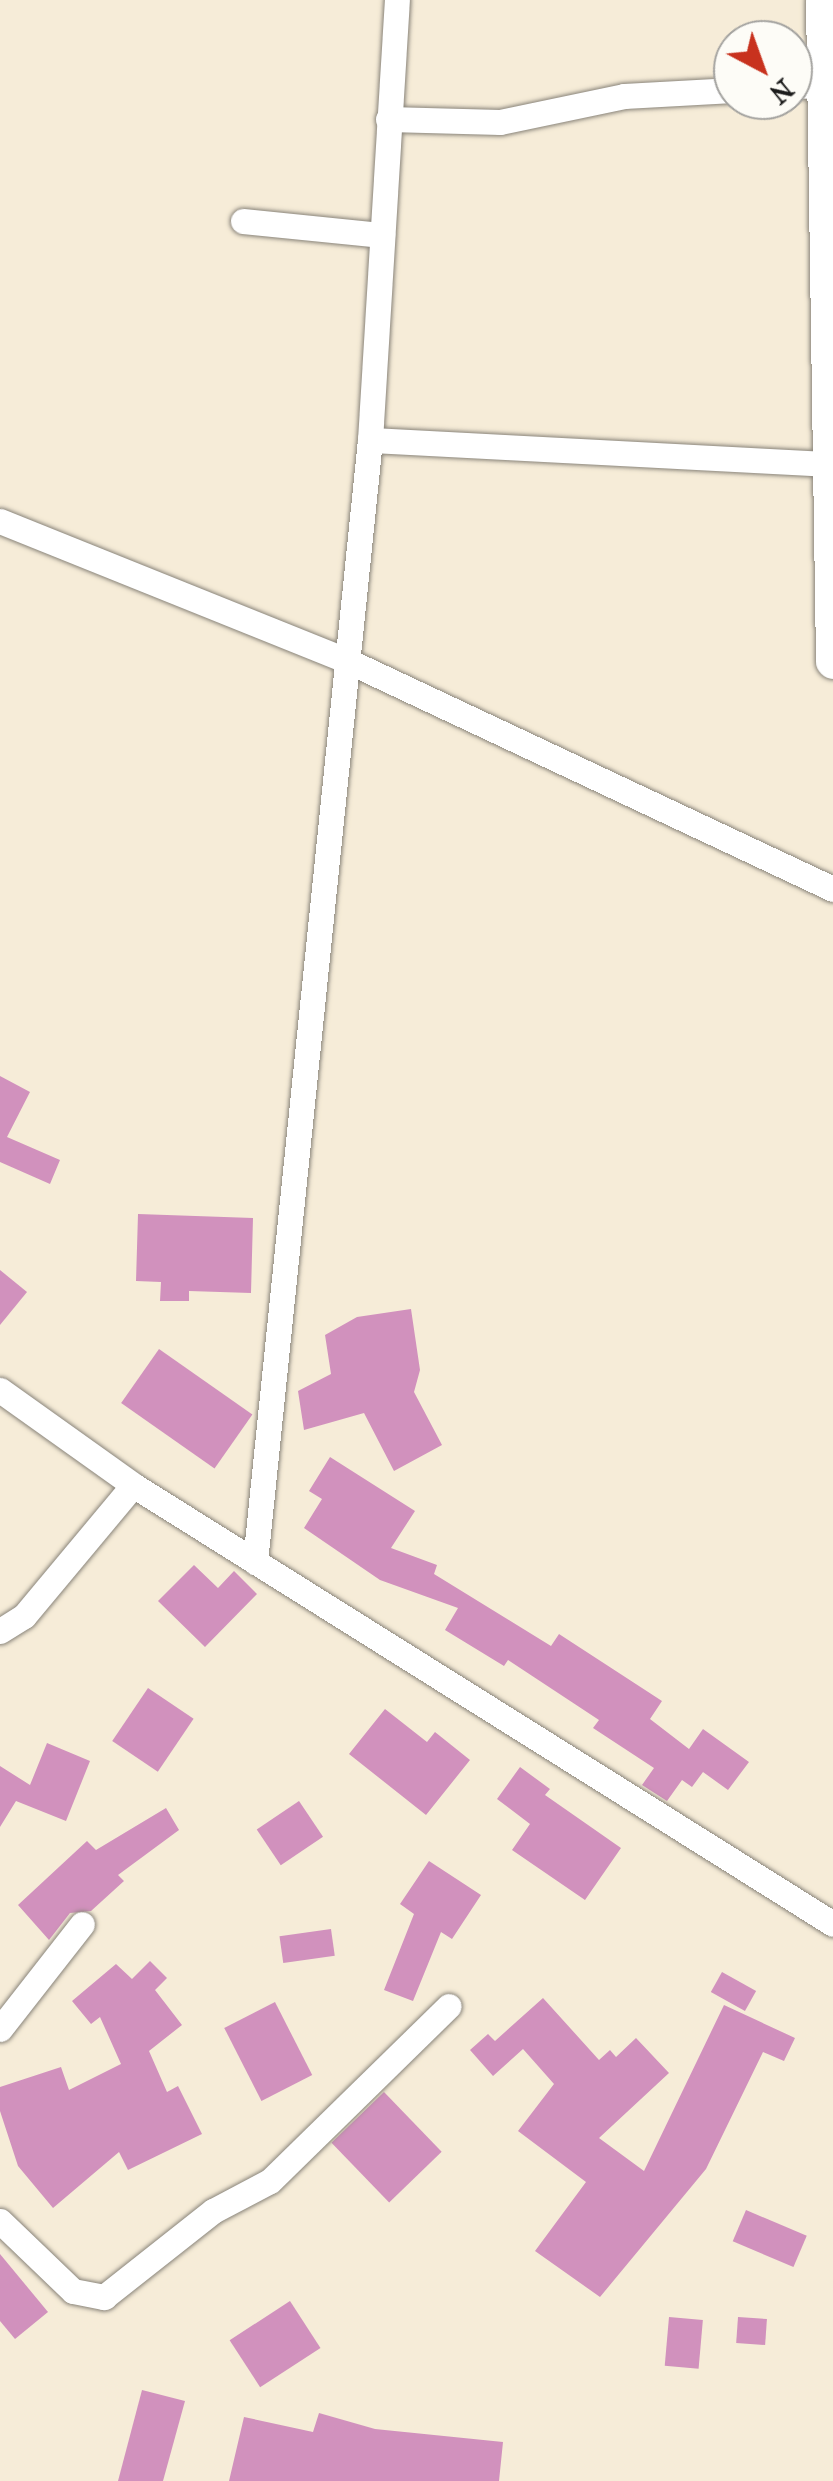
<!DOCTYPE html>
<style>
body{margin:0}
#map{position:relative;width:833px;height:2481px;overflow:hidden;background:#f6ecd8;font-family:"IM FELL French Canon",serif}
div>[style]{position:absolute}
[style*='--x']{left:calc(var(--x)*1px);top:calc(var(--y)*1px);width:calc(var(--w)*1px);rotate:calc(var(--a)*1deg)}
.building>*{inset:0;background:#d191bd;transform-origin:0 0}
.roads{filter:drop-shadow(0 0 2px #89847a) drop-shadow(0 0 2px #89847a)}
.street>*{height:25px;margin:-12.5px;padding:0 12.5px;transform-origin:12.5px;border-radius:12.5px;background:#fff}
.secondary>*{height:35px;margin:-17.5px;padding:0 17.5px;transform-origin:17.5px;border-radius:17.5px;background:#fff}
span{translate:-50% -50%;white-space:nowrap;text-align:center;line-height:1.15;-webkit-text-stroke:8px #fdfcf7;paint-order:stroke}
.north{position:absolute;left:713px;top:20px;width:100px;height:100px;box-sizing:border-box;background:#fdfcf7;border:2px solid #a3a29f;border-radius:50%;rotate:139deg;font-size:28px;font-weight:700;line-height:40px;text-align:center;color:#1c1c1c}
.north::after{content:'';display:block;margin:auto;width:35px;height:45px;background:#c8321e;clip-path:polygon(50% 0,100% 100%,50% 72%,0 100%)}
</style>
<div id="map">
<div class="building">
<i style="clip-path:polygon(0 1076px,30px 1092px,7px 1137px,60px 1160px,50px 1184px,0 1162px)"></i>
<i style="clip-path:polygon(138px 1214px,253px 1218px,251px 1293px,189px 1291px,189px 1301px,160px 1301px,161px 1282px,136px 1281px)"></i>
<i style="clip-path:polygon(0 1270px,27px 1292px,0 1325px)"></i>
<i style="clip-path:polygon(411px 1309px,420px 1370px,414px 1392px,442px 1445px,394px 1471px,364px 1413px,304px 1430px,298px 1391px,331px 1374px,325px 1335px,357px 1317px)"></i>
<i style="left:159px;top:1349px;width:114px;height:66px;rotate:35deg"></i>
<i style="clip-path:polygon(330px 1457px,415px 1511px,391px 1548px,437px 1565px,434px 1574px,551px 1646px,559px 1634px,662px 1701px,650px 1719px,689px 1749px,703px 1729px,749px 1762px,728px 1790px,703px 1772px,692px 1787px,682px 1780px,667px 1801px,642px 1785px,654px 1768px,593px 1728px,599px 1720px,508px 1660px,504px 1666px,445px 1630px,458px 1608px,380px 1580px,304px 1528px,322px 1499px,309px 1491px)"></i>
<i style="clip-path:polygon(194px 1565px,218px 1588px,234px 1571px,257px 1594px,205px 1647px,158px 1601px)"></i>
<i style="left:148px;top:1688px;width:55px;height:64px;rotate:34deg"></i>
<i style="clip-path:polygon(385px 1709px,427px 1742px,435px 1732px,470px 1760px,426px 1815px,349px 1754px)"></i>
<i style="clip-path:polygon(47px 1743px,90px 1761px,66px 1821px,16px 1801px,0 1827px,0 1766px,30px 1785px)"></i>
<i style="clip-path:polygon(520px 1767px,550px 1789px,545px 1795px,621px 1848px,585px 1900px,512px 1850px,530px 1824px,497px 1799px)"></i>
<i style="left:299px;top:1801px;width:43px;height:51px;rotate:56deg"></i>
<i style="clip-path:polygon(166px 1808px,179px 1830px,118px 1875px,124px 1881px,91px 1911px,70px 1913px,49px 1940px,18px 1905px,87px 1841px,96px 1850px)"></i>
<i style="clip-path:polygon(429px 1861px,481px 1895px,452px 1939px,441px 1932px,413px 2001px,384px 1990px,414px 1914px,400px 1904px)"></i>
<i style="left:331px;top:1929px;width:27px;height:52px;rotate:82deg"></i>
<i style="clip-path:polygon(150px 1961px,167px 1978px,155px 1990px,182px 2025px,149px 2051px,167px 2092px,178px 2086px,202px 2134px,128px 2170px,119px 2152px,53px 2208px,18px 2166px,0 2111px,0 2087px,61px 2067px,69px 2090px,121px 2064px,100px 2017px,91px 2024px,72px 2001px,116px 1964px,132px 1979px)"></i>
<i style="left:722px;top:1972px;width:39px;height:23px;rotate:29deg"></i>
<i style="clip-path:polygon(543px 1998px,599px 2060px,610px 2050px,616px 2057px,636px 2038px,669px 2073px,599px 2138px,644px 2171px,724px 2005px,795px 2038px,784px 2061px,763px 2052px,706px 2169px,600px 2297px,535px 2251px,586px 2182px,518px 2131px,554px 2084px,523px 2049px,493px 2076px,470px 2050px,488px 2034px,495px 2041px)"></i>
<i style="left:275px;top:2002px;width:82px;height:57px;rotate:63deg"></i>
<i style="left:384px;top:2092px;width:83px;height:73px;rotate:46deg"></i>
<i style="left:746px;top:2210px;width:66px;height:34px;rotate:23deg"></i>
<i style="clip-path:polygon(0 2254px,48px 2312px,15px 2339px,0 2321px)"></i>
<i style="left:290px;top:2301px;width:56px;height:72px;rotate:57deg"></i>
<i style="left:669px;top:2317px;width:34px;height:49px;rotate:5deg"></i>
<i style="left:738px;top:2317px;width:29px;height:26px;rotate:4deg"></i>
<i style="clip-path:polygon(142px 2390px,185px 2401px,163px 2481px,118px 2481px)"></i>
<i style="clip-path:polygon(319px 2413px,375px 2429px,503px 2442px,499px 2481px,229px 2481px,244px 2417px,313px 2432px)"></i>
</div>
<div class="roads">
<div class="street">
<i style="--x:793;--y:86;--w:40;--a:-1.4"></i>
<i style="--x:388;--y:119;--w:112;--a:1.5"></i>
<i style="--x:500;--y:122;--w:127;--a:-11.8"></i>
<i style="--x:624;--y:96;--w:109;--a:-3.2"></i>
<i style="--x:243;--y:221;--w:140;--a:5.8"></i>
<i style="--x:370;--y:440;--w:458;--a:3"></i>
<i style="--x:0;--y:521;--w:375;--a:21.9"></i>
<i style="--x:348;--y:661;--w:536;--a:25.18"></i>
<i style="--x:0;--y:1390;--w:163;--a:35.5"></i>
<i style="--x:133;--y:1485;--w:826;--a:32.09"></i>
<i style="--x:255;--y:1562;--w:1128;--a:-84.15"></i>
<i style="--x:370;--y:440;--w:441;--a:-86.5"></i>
<i style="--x:0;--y:1631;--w:28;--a:-32"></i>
<i style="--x:24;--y:1616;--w:170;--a:-50.2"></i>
<i style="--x:0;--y:2029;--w:133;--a:-52"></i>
<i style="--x:0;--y:2221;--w:101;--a:43.8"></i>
<i style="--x:73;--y:2291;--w:32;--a:11"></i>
<i style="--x:104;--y:2297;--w:139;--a:-38.3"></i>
<i style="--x:213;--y:2211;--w:64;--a:-27.8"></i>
<i style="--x:270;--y:2181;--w:250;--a:-44.4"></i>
</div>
<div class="secondary">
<i style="--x:823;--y:0;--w:661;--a:89.13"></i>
</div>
</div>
<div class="north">N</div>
</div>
